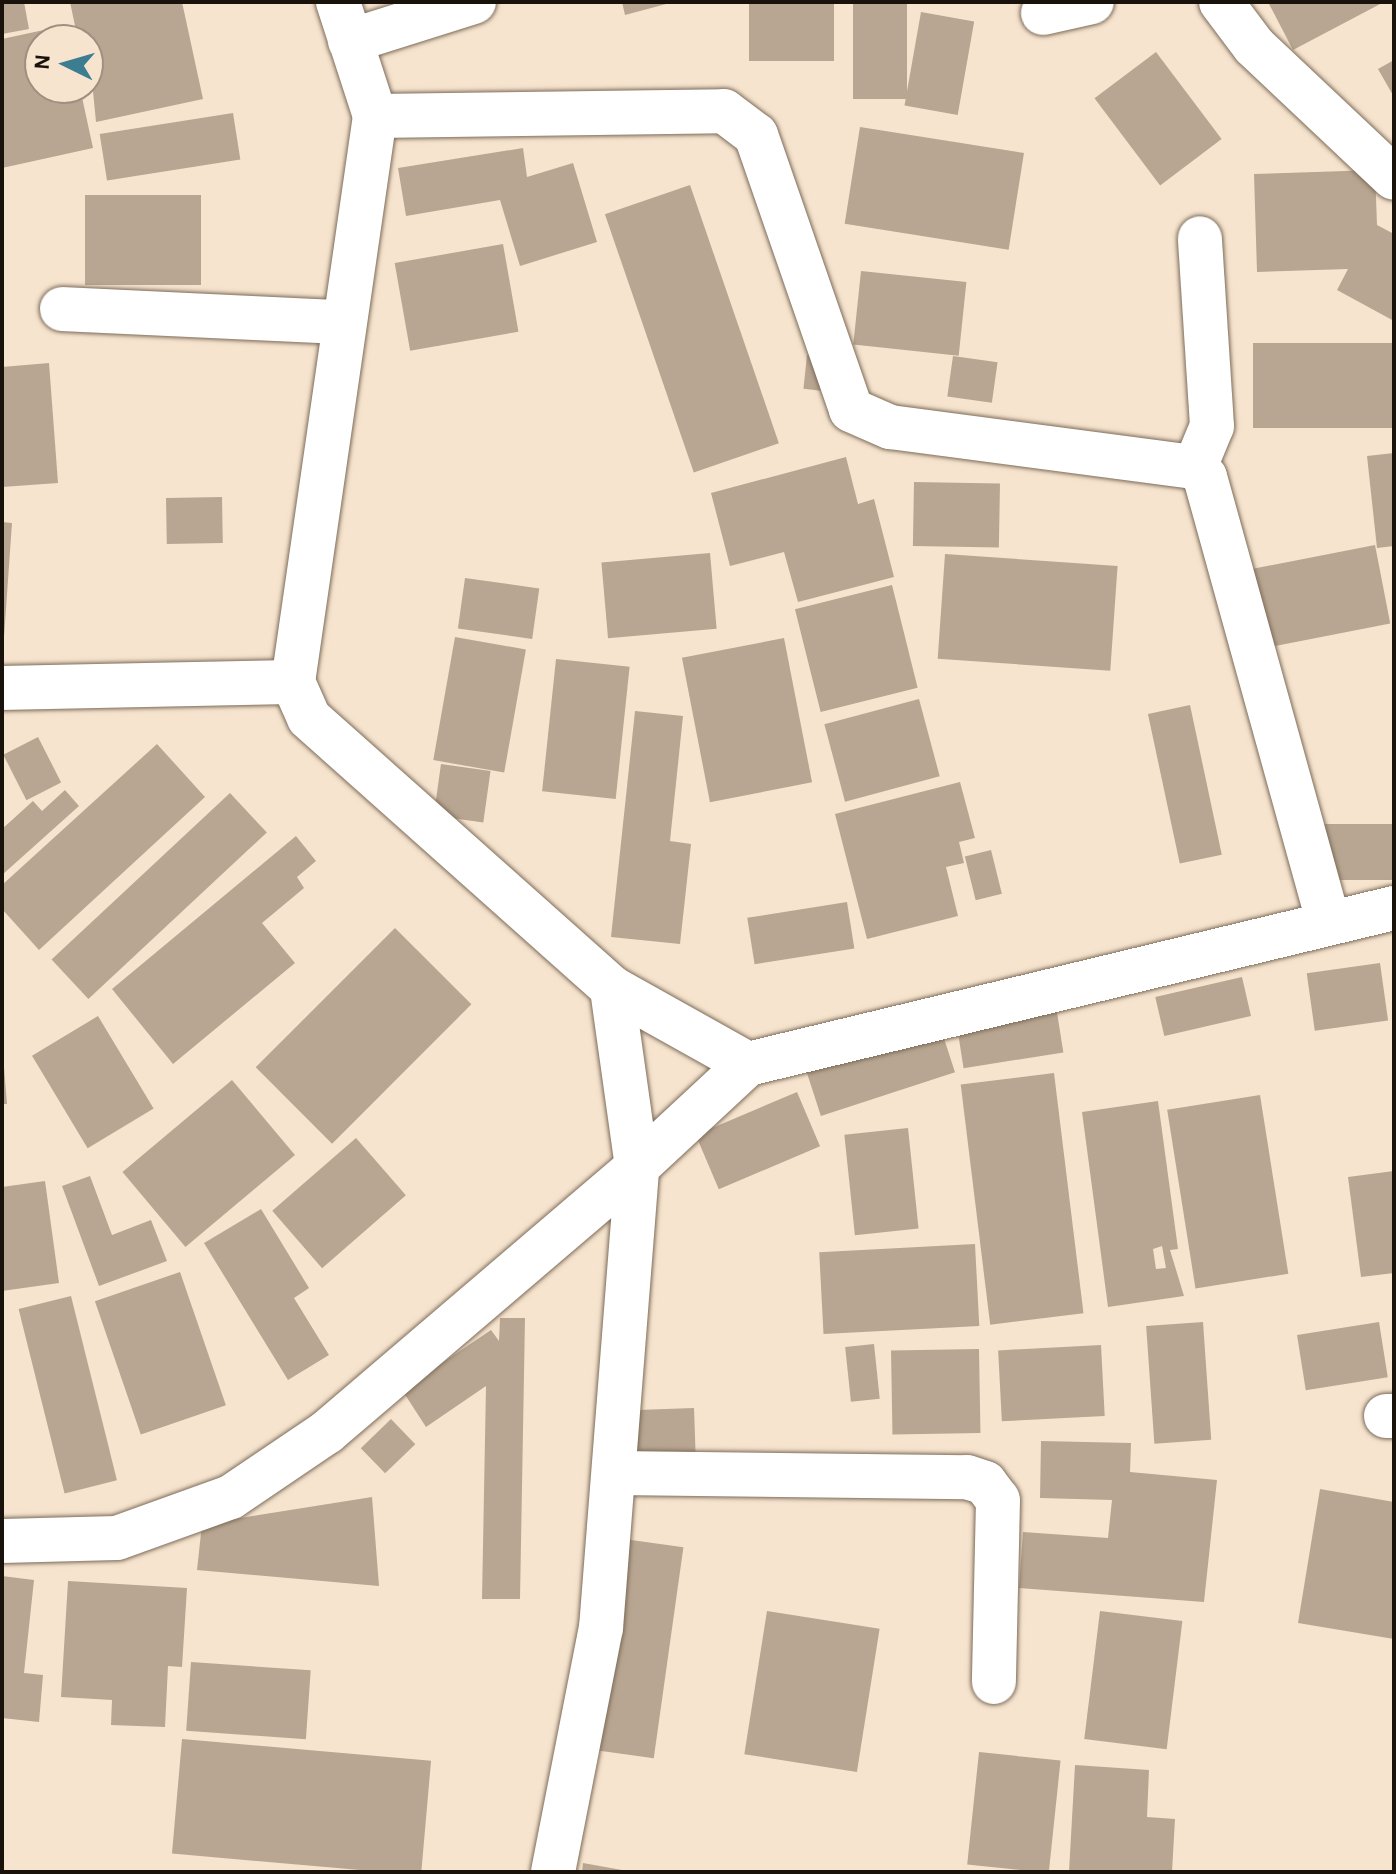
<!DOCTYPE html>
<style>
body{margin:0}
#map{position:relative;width:1396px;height:1874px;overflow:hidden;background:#f7e4cf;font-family:"Alegreya Sans",sans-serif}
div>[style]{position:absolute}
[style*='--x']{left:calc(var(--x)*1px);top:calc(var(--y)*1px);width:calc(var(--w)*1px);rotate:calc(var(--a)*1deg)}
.building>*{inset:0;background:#b8a692;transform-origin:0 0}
.roads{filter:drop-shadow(0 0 2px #7c6c59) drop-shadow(0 0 2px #7c6c59)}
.minor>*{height:44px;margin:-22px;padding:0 22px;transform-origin:22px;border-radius:22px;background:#fff}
span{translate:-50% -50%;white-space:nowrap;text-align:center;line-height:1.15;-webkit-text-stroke:8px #f7e4cf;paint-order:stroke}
.frame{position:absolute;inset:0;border:4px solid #19120b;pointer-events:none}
.north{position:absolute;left:24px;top:24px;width:80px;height:80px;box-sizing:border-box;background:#f7e4cf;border:2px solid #9e9081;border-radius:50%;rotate:275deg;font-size:22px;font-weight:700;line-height:32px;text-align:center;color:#19120b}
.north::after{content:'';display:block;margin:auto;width:28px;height:36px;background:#3d7d91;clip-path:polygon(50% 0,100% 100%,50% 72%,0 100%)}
</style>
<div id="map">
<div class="building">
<i style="clip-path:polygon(2px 2px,24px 2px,29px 29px,2px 34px)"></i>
<i style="clip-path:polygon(70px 2px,182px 2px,203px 99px,96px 122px,88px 40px,78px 40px)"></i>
<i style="clip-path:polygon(622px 2px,670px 2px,670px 3px,625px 15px)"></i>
<i style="left:749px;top:2px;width:85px;height:59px"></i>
<i style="left:853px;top:2px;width:54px;height:97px"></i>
<i style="clip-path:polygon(1268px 2px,1384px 2px,1293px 50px)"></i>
<i style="left:921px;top:12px;width:54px;height:95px;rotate:10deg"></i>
<i style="clip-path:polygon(67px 25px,70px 40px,40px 40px,40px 88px,80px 88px,93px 148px,2px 168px,2px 39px)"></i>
<i style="left:1156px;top:52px;width:109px;height:77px;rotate:53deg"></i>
<i style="clip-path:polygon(1394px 60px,1394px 97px,1378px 69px)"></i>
<i style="left:233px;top:113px;width:47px;height:135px;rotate:81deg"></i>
<i style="left:860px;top:127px;width:166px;height:98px;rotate:9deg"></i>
<i style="clip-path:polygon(523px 148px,527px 177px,573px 163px,597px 242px,520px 266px,500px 200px,406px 216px,398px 168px)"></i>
<i style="clip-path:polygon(1375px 170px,1377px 225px,1394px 234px,1394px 321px,1337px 290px,1348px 269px,1257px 272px,1254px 174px)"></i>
<i style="left:690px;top:185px;width:273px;height:90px;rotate:71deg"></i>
<i style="left:85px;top:195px;width:116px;height:90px"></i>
<i style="left:503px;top:244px;width:89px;height:110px;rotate:80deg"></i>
<i style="left:861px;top:271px;width:106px;height:74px;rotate:6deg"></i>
<i style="left:1394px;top:343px;width:85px;height:141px;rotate:90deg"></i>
<i style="left:807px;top:355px;width:20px;height:34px;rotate:6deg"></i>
<i style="left:953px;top:356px;width:45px;height:41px;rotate:8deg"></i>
<i style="clip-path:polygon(49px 363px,58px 483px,2px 487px,2px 367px)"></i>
<i style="clip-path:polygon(1394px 453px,1394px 546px,1377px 548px,1367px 456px)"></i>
<i style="clip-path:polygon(846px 457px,858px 504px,874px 499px,894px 577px,798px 602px,784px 552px,730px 566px,711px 493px)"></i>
<i style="left:914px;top:482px;width:86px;height:64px;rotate:1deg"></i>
<i style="left:222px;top:497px;width:46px;height:56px;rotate:89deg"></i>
<i style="clip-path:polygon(2px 522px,12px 523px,4px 637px,2px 637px)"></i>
<i style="left:1375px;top:545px;width:80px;height:132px;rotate:79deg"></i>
<i style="left:710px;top:553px;width:76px;height:109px;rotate:85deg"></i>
<i style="left:945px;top:554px;width:173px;height:105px;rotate:4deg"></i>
<i style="left:465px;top:578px;width:75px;height:51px;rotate:8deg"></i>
<i style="left:892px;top:585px;width:106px;height:100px;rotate:76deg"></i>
<i style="left:455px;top:637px;width:72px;height:125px;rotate:10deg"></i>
<i style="left:784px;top:638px;width:147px;height:104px;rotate:79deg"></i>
<i style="left:556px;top:659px;width:74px;height:133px;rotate:6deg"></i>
<i style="left:919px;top:699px;width:80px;height:98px;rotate:75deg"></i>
<i style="left:1190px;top:705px;width:153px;height:43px;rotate:78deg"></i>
<i style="clip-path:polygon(635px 711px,683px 716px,670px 841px,691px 844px,680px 944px,611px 937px)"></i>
<i style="left:38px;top:737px;width:51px;height:39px;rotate:63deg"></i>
<i style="clip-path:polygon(157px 744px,205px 797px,39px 950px,2px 909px,2px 885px)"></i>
<i style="left:441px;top:764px;width:50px;height:52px;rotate:8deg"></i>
<i style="clip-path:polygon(960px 782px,975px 838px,959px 842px,964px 863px,946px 867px,958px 916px,867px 939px,835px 814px)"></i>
<i style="clip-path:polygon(65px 790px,79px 806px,2px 875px,2px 829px,33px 801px,42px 811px)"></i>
<i style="left:230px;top:793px;width:54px;height:244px;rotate:47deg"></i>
<i style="left:1319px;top:824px;width:75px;height:56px"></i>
<i style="clip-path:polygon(296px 836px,316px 861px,297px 877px,304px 888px,262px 923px,295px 963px,173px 1064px,112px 989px)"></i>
<i style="left:991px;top:850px;width:45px;height:27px;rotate:76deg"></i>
<i style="left:847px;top:902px;width:47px;height:101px;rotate:81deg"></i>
<i style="left:395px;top:928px;width:108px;height:197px;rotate:45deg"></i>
<i style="left:1380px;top:963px;width:58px;height:74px;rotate:82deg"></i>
<i style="left:1242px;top:977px;width:40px;height:89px;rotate:77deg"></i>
<i style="left:1056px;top:1006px;width:47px;height:101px;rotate:81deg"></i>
<i style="left:98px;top:1016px;width:108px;height:77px;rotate:59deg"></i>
<i style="left:938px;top:1020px;width:55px;height:141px;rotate:72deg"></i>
<i style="clip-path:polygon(2px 1067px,4px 1067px,7px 1104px,2px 1104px)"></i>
<i style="left:1054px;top:1073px;width:242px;height:94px;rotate:83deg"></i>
<i style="left:232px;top:1080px;width:98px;height:143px;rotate:50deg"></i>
<i style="left:797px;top:1092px;width:59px;height:110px;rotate:67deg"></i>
<i style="left:1260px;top:1095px;width:181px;height:94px;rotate:81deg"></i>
<i style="clip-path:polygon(evenodd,1158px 1101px,1178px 1249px,1170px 1250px,1184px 1296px,1108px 1307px,1082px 1112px,1158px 1101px,1162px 1246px,1166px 1268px,1156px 1269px,1153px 1249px,1162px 1246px)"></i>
<i style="left:908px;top:1128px;width:101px;height:64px;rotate:84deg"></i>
<i style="left:356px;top:1138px;width:76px;height:111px;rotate:49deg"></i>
<i style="clip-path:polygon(1394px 1171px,1394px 1273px,1361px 1277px,1348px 1177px)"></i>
<i style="clip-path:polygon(90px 1176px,112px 1235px,151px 1220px,167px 1261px,99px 1286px,62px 1186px)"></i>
<i style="clip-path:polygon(45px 1181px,59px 1283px,2px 1291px,2px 1187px)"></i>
<i style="clip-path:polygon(261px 1209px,309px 1288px,294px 1298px,329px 1355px,288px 1380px,204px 1243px)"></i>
<i style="left:975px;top:1244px;width:82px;height:156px;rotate:87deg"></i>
<i style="left:180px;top:1272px;width:141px;height:90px;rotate:71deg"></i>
<i style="left:71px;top:1296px;width:190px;height:54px;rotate:76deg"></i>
<i style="clip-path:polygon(500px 1318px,525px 1318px,520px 1599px,482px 1599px,486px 1386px,426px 1427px,402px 1390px,491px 1330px,499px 1341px)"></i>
<i style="left:1203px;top:1322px;width:118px;height:57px;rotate:86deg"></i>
<i style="left:1379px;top:1322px;width:56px;height:83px;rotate:81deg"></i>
<i style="left:874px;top:1344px;width:55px;height:29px;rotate:84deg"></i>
<i style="left:1101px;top:1345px;width:71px;height:103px;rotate:87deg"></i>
<i style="left:979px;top:1349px;width:84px;height:88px;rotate:89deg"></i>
<i style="left:694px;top:1408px;width:51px;height:64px;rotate:88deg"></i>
<i style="left:391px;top:1419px;width:35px;height:42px;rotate:46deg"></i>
<i style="clip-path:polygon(1041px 1441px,1131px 1443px,1130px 1472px,1217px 1480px,1204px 1602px,1019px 1588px,1023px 1532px,1108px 1538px,1112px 1500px,1040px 1498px)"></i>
<i style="clip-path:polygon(1320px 1489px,1394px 1502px,1394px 1639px,1298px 1623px)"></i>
<i style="clip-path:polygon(372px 1497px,379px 1586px,197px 1570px,202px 1524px)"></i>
<i style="left:624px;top:1539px;width:60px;height:213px;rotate:8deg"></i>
<i style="clip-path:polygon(2px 1576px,34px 1580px,24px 1673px,43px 1675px,39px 1722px,2px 1718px)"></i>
<i style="clip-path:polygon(68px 1581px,187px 1588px,182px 1667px,168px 1666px,165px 1727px,111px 1725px,112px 1700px,61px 1697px)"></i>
<i style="left:767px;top:1611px;width:114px;height:145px;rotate:9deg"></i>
<i style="left:1100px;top:1611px;width:83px;height:129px;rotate:7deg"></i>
<i style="left:191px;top:1662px;width:120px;height:69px;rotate:4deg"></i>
<i style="left:182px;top:1739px;width:250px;height:115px;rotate:5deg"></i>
<i style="left:979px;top:1752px;width:82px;height:113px;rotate:6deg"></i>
<i style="clip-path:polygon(1075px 1765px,1149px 1770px,1147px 1817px,1175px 1819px,1172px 1872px,1069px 1872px)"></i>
<i style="clip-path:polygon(583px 1863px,622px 1870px,622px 1872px,582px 1872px)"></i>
</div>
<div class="roads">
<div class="minor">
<i style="--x:338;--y:2;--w:120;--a:72"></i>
<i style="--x:375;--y:116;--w:572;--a:98.24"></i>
<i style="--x:293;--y:682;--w:39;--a:66"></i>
<i style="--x:309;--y:718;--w:406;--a:41.7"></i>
<i style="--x:612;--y:988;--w:156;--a:29.2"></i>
<i style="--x:1221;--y:2;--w:55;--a:53.1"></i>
<i style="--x:1254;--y:46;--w:192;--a:43.3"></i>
<i style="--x:1043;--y:13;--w:50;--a:-12.7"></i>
<i style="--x:350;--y:41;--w:130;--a:-17.5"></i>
<i style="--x:375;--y:116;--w:349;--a:-0.8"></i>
<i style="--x:724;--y:111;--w:40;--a:37"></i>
<i style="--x:756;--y:135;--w:291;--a:70.9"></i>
<i style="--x:851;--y:410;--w:43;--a:23.6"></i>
<i style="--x:890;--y:427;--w:308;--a:7.5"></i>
<i style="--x:1195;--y:467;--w:14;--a:45"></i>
<i style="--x:1205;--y:477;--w:458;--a:74.5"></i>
<i style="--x:62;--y:309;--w:278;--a:2.7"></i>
<i style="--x:1195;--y:467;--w:44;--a:-67.5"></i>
<i style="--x:1212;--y:426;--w:188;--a:-93.7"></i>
<i style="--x:2;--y:688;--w:291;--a:-1.2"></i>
<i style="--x:1386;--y:1416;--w:8;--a:0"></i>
<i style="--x:615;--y:1473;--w:352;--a:0.7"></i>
<i style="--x:967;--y:1477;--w:19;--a:18"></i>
<i style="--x:985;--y:1483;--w:21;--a:53"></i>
<i style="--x:998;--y:1500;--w:182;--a:91.3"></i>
<i style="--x:2;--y:1541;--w:115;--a:-1.5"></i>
<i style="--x:117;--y:1538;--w:121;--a:-19.8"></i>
<i style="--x:231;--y:1497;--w:116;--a:-34.1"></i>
<i style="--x:327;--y:1432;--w:408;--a:-40.5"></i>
<i style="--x:637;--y:1167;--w:181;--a:-98"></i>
<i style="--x:553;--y:1872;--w:249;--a:-78.9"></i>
<i style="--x:601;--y:1628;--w:462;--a:-85.5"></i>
<i style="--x:637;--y:1167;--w:151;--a:-42.9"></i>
<i style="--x:748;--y:1064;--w:665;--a:-13.58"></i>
</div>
</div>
<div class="frame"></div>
<div class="north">N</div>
</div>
